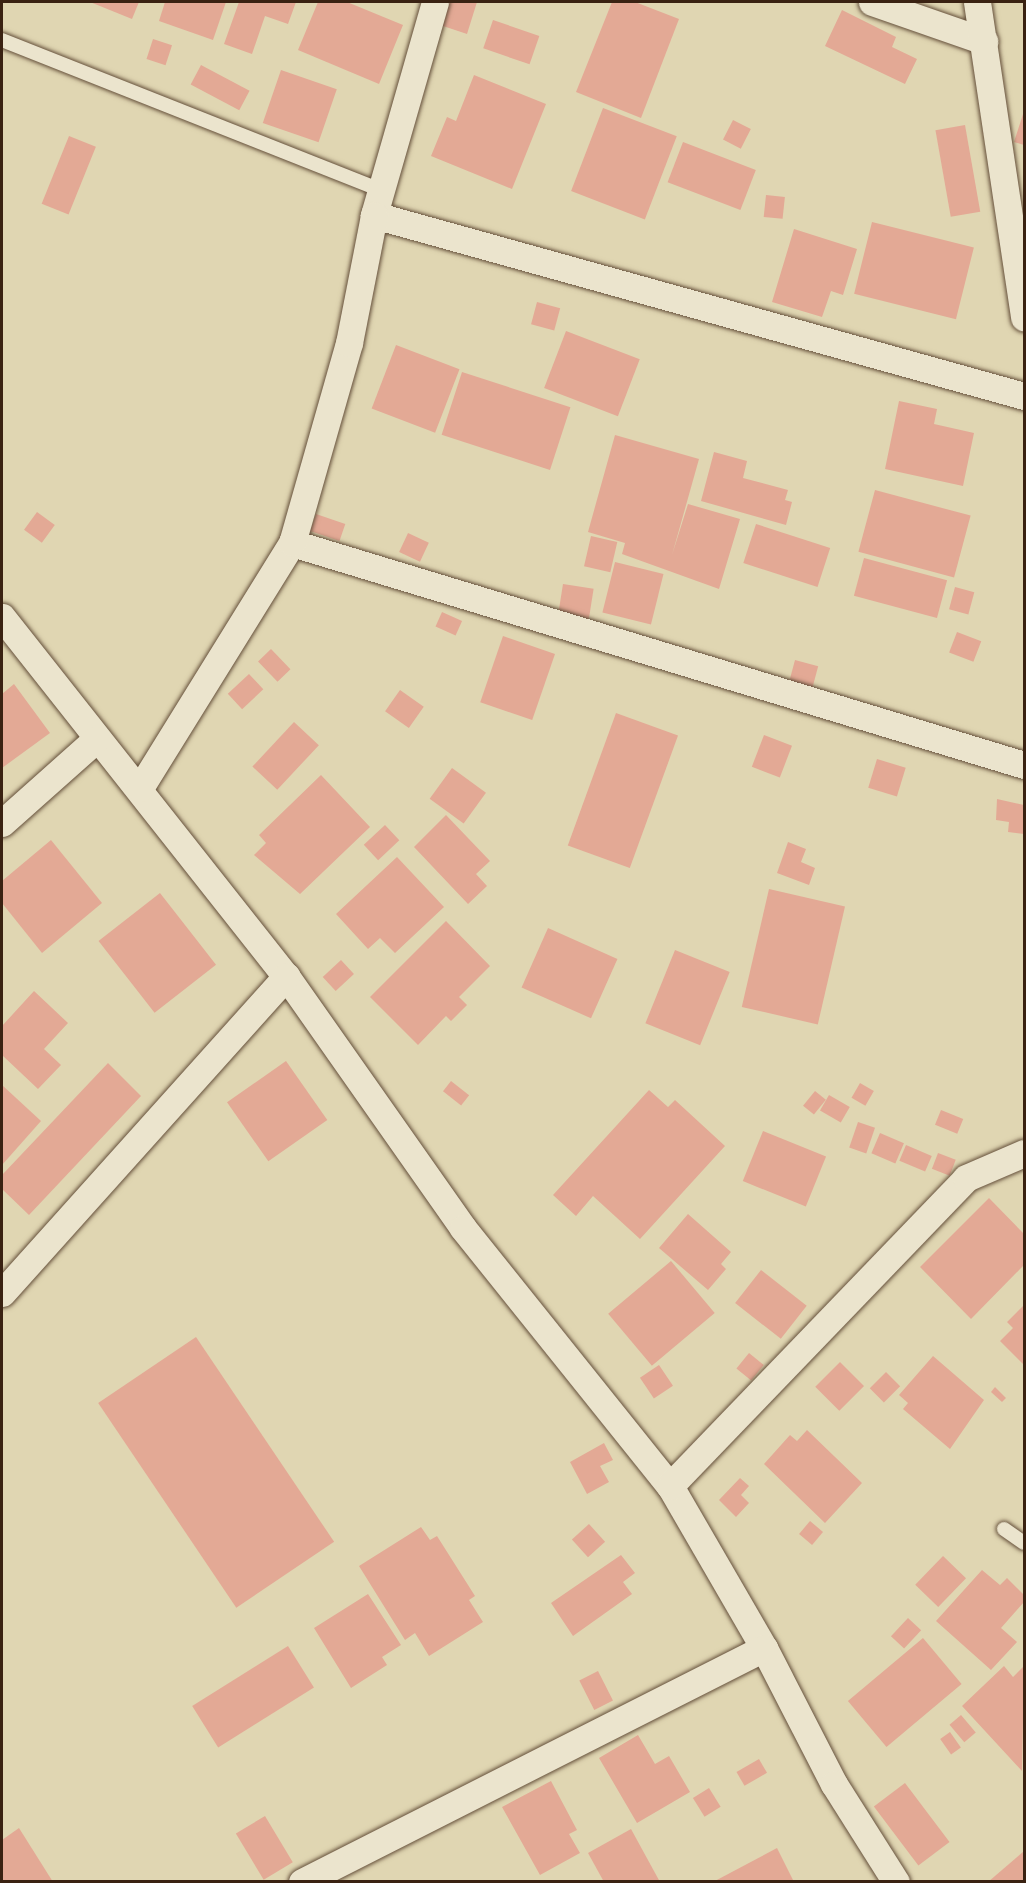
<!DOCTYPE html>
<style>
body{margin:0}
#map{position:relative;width:1026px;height:1883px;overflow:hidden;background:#e0d6b2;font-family:Vollkorn,serif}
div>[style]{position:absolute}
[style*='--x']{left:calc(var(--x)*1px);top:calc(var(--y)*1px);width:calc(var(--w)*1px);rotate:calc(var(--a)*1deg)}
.building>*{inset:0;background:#e3a995;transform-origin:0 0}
.roads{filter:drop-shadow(0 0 2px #644f3a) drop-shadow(0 0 2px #644f3a)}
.lane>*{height:14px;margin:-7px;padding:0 7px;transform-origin:7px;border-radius:7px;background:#ebe4cd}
.street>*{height:27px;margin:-13.5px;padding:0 13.5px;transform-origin:13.5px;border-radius:13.5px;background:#ebe4cd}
span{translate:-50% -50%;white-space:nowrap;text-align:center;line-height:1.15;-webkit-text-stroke:5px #ebe4cd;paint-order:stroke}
.frame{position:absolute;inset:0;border:3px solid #3a2212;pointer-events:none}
</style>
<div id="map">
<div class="building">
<i style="clip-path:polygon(90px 2px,139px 2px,132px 19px)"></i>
<i style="clip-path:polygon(165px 2px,226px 2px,213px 40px,159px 21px)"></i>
<i style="clip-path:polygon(239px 2px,296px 2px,288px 24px,265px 16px,252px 54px,224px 44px)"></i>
<i style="clip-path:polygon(318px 2px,347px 2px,403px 25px,379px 84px,298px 50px)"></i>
<i style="clip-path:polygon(448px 2px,477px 2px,467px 34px,440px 25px)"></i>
<i style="clip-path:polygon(612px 2px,635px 2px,679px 19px,641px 118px,576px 92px)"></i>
<i style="clip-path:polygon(842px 10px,896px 37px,892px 47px,917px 59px,905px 84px,825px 46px)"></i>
<i style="left:493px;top:20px;width:49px;height:30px;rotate:19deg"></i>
<i style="left:153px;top:39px;width:20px;height:21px;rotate:18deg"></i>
<i style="left:201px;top:65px;width:55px;height:22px;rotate:28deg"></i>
<i style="left:281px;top:70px;width:59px;height:56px;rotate:19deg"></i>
<i style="clip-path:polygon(474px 75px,546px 104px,512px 189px,431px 156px,447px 117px,456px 121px)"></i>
<i style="left:603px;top:108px;width:79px;height:89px;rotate:21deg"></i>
<i style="clip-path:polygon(1024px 111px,1024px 145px,1014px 142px)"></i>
<i style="left:733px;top:120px;width:20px;height:22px;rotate:27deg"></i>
<i style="left:965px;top:125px;width:88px;height:30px;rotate:80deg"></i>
<i style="left:69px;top:136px;width:29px;height:73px;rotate:22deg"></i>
<i style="left:683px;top:142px;width:78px;height:43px;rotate:21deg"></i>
<i style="left:766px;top:195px;width:19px;height:22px;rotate:6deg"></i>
<i style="left:872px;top:222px;width:105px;height:74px;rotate:14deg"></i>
<i style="clip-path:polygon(794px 229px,857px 249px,843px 295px,831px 291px,822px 317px,772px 302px)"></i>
<i style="left:537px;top:302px;width:24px;height:23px;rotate:15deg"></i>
<i style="left:566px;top:331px;width:79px;height:61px;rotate:21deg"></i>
<i style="left:396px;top:345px;width:68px;height:68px;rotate:21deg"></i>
<i style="left:462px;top:372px;width:114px;height:66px;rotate:18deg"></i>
<i style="clip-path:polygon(899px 401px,937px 409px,934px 424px,974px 433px,963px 486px,885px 469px)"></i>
<i style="clip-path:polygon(615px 435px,699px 459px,672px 555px,688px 504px,740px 519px,719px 589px,622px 554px,625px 543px,588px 532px)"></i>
<i style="clip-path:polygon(714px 452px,747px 461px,743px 478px,788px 490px,785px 500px,792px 502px,786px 525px,701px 501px)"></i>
<i style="left:875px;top:490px;width:99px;height:64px;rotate:15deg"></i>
<i style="left:37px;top:512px;width:22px;height:22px;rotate:36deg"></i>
<i style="left:316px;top:514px;width:31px;height:18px;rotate:19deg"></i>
<i style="left:756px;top:524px;width:78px;height:41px;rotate:18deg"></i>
<i style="left:408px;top:533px;width:23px;height:21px;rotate:25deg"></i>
<i style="left:591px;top:536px;width:27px;height:31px;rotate:13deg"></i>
<i style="left:864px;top:558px;width:86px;height:39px;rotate:15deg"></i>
<i style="left:615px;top:562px;width:50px;height:52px;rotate:14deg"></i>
<i style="left:563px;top:584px;width:31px;height:35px;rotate:9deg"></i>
<i style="left:955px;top:587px;width:20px;height:23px;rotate:15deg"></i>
<i style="left:442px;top:612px;width:22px;height:16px;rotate:24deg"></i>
<i style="left:957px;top:632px;width:26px;height:22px;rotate:21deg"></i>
<i style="left:503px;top:636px;width:55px;height:70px;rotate:19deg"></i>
<i style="left:271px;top:649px;width:28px;height:18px;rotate:46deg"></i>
<i style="left:795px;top:660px;width:24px;height:22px;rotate:15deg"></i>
<i style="left:249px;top:674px;width:21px;height:29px;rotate:47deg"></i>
<i style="clip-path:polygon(14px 684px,50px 733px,2px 768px,2px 694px)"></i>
<i style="left:400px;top:690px;width:29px;height:26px;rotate:35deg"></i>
<i style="left:616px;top:713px;width:66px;height:141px;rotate:20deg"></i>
<i style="left:294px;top:722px;width:34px;height:61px;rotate:43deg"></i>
<i style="left:764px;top:735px;width:30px;height:34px;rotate:21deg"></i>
<i style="left:877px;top:759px;width:30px;height:30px;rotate:17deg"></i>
<i style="left:452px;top:768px;width:42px;height:38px;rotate:36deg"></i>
<i style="clip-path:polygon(321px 775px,370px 827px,300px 894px,254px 855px,266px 843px,259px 835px)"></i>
<i style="clip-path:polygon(997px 799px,1024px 805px,1024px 834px,1008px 832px,1009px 822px,996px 820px)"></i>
<i style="clip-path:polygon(446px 815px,490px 861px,476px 874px,487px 886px,468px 904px,414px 847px)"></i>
<i style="left:385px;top:825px;width:21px;height:29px;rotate:47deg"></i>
<i style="clip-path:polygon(51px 840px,102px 903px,42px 953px,2px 903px,2px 881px)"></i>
<i style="clip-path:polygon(788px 842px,806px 849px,801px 862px,815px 868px,809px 885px,777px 873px)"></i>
<i style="clip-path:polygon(397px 857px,444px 907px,395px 953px,380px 938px,368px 949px,336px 914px)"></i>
<i style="left:769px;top:889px;width:78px;height:121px;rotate:13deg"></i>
<i style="left:160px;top:893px;width:91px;height:78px;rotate:52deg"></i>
<i style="clip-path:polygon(446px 921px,490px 966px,459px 997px,467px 1005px,451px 1021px,446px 1016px,418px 1045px,370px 997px)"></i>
<i style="left:548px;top:928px;width:76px;height:65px;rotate:24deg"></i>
<i style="left:675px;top:950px;width:59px;height:79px;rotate:22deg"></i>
<i style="left:341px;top:960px;width:19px;height:25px;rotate:47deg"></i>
<i style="clip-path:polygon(34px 991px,68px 1023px,44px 1049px,61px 1065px,38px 1089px,2px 1055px,2px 1026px)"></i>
<i style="left:286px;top:1061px;width:72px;height:72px;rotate:55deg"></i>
<i style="clip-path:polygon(108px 1063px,141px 1096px,29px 1215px,2px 1189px,2px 1175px)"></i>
<i style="left:451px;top:1081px;width:23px;height:13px;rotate:38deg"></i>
<i style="left:860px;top:1083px;width:16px;height:17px;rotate:30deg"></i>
<i style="clip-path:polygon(2px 1085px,41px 1121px,2px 1165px)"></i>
<i style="clip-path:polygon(649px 1090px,668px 1107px,675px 1100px,725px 1146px,640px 1239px,593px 1196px,576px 1216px,553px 1195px)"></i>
<i style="left:815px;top:1091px;width:14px;height:19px;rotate:39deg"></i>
<i style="left:829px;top:1095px;width:24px;height:18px;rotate:30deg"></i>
<i style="left:941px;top:1110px;width:24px;height:16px;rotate:22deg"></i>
<i style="left:858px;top:1122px;width:18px;height:27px;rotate:19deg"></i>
<i style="left:763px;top:1131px;width:68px;height:54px;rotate:22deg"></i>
<i style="left:880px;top:1133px;width:26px;height:22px;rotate:23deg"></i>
<i style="left:906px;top:1145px;width:28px;height:17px;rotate:23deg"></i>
<i style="left:938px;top:1153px;width:19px;height:17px;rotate:21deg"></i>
<i style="clip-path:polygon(989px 1198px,1024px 1234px,1024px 1265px,971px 1319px,920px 1267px)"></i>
<i style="clip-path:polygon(688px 1214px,731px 1252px,721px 1264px,726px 1269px,708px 1290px,659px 1248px)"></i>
<i style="left:671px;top:1261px;width:68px;height:82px;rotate:50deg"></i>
<i style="left:761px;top:1270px;width:58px;height:42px;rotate:38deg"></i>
<i style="clip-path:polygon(1024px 1305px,1024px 1365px,1000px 1341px,1013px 1328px,1007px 1322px)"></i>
<i style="left:196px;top:1337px;width:247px;height:118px;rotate:56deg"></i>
<i style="left:749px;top:1353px;width:19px;height:20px;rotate:39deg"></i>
<i style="clip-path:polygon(933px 1356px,984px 1400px,950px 1449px,903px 1409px,908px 1403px,899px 1395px)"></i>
<i style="left:840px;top:1362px;width:34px;height:35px;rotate:45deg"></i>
<i style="left:659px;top:1365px;width:25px;height:23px;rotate:56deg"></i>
<i style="left:886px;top:1372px;width:20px;height:23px;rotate:45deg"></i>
<i style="clip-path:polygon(995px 1387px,1006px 1398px,1002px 1402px,991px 1392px)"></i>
<i style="clip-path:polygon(807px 1430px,862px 1483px,825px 1523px,764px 1464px,790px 1435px,797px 1441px)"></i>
<i style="clip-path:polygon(604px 1443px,613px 1460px,600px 1466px,609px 1482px,587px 1494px,570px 1462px)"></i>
<i style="clip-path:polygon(740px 1478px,749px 1486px,741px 1495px,749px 1503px,736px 1517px,719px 1500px)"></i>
<i style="left:810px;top:1521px;width:17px;height:17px;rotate:40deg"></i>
<i style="left:589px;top:1524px;width:24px;height:23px;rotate:48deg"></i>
<i style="clip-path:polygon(421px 1527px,430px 1540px,437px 1536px,475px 1596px,469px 1600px,483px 1622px,429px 1656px,415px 1633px,405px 1640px,359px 1566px)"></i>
<i style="clip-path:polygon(621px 1555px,635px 1573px,623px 1582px,632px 1594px,573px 1636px,551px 1603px)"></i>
<i style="left:943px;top:1556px;width:32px;height:40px;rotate:44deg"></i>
<i style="clip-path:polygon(982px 1570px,1000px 1585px,1007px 1578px,1024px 1595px,1024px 1602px,1001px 1628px,1017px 1642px,991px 1670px,936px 1621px)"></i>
<i style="clip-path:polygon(368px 1594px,401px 1645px,382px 1657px,387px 1665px,351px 1688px,314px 1628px)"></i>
<i style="left:908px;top:1618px;width:18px;height:25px;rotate:43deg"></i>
<i style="left:923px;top:1638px;width:60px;height:98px;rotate:50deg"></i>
<i style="left:288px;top:1646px;width:49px;height:113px;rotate:58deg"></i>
<i style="clip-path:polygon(1004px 1666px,1013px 1677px,1024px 1666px,1022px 1771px,962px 1706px)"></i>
<i style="left:598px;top:1671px;width:33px;height:21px;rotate:63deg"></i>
<i style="left:961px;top:1715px;width:23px;height:15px;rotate:50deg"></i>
<i style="left:950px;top:1732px;width:19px;height:12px;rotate:55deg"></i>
<i style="clip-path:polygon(638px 1735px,655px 1764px,669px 1756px,690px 1792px,637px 1823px,599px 1758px)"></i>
<i style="left:759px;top:1759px;width:16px;height:26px;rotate:60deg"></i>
<i style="clip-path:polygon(551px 1781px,577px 1830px,569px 1834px,580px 1853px,540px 1875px,502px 1807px)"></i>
<i style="left:905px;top:1783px;width:74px;height:39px;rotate:53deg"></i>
<i style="left:709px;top:1788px;width:22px;height:19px;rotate:58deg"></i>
<i style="left:265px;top:1816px;width:54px;height:34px;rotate:59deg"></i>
<i style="clip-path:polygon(19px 1828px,53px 1882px,2px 1882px,2px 1840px)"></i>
<i style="clip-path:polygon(631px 1829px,660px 1882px,604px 1882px,588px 1853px)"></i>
<i style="clip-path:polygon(777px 1848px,794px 1882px,713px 1882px)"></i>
<i style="clip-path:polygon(1024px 1851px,1024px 1882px,988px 1882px)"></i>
</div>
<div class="roads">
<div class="lane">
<i style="--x:2;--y:40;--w:405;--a:21.6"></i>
<i style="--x:1004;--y:1529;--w:24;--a:35"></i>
</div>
<div class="street">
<i style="--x:435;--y:2;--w:222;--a:106"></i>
<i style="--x:374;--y:215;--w:675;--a:15.56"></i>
<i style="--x:872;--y:2;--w:119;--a:19.2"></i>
<i style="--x:977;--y:2;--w:319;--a:81.5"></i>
<i style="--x:292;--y:543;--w:765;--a:16.87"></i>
<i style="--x:2;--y:617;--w:458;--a:51.7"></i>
<i style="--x:286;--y:976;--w:308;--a:54.9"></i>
<i style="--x:463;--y:1228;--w:331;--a:51.3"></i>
<i style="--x:670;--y:1486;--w:187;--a:59.9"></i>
<i style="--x:764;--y:1648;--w:153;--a:62.8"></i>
<i style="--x:834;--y:1784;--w:116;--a:57.7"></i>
<i style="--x:140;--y:788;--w:288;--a:-58.2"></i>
<i style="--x:292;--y:543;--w:208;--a:-74.1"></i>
<i style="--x:349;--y:343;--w:130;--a:-78.9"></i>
<i style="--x:2;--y:823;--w:125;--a:-41.7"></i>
<i style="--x:2;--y:1293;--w:426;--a:-48.1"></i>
<i style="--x:670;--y:1486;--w:427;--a:-46.1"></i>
<i style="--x:966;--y:1178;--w:63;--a:-23.3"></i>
<i style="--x:302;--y:1882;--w:518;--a:-26.86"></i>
</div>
</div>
<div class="frame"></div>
</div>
